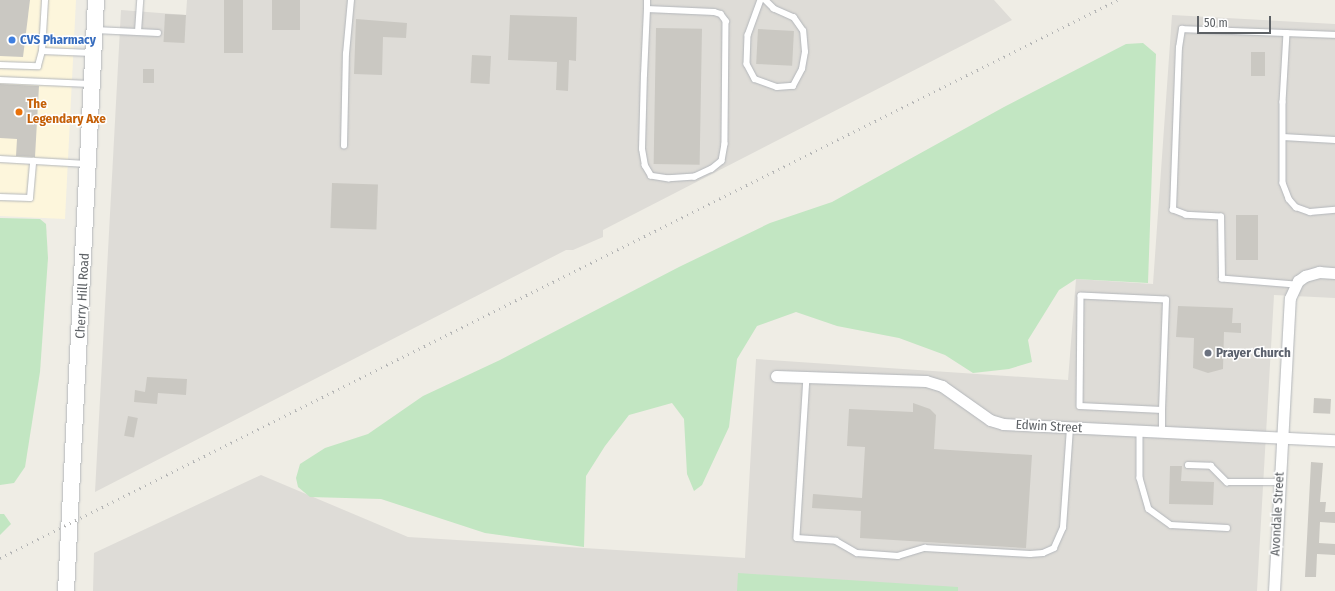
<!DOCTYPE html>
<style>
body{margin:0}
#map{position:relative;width:1335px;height:591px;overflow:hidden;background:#efede5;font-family:"Fira Sans Condensed",sans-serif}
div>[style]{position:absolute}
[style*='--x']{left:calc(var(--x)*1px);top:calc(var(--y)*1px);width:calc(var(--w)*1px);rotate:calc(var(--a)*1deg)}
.commercial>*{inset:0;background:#fdf6dc}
.industrial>*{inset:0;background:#dedcd7}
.green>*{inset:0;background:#c2e6c2}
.building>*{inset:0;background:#cac8c2;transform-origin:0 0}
.roads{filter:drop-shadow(0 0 1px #b3b6ba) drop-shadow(0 0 1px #b3b6ba)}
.lane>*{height:5.5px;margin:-2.75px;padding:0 2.75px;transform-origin:2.75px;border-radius:2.75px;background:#fff}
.street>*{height:11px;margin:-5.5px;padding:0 5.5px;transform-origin:5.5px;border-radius:5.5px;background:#fff}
.secondary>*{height:16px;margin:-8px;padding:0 8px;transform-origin:8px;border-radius:8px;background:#fff}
.rail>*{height:3px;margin-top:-1.5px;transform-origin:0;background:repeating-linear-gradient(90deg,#b4b5b5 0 1px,transparent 0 6px)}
.dots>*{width:11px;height:11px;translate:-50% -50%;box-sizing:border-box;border:2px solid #fff;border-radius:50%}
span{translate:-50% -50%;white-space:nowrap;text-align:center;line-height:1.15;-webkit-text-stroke:3px #fff;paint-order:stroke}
.shop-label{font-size:13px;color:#366cbe;font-weight:700}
.left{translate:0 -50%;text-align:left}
.food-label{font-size:13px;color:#c56008;font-weight:700}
.street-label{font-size:13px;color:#5d6165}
.worship-label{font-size:13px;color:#5b616d;font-weight:700}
.scale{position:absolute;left:1197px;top:16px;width:74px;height:18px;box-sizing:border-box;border:2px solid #5d6165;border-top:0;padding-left:5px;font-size:12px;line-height:14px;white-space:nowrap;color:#5d6165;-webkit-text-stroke:3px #fff;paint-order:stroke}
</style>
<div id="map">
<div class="commercial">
<i style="clip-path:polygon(0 0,76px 0,65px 219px,0 216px)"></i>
</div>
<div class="industrial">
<i style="clip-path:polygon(187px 0,994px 0,1012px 20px,603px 230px,603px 237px,573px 250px,566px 250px,95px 492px,121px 10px,186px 15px)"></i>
<i style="clip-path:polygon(1172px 15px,1335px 24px,1335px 298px,1274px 295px,1257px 591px,93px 591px,94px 553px,261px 475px,408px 537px,745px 558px,756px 359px,1068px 380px,1076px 279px,1153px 284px)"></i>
</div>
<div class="green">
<i style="clip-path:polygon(1143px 43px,1156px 54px,1148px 283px,1076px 279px,1059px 290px,1028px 340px,1032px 362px,1009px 369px,973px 373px,945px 355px,899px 338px,837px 326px,796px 312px,757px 326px,737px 359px,729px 427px,702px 485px,694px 491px,687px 474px,684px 419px,672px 403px,629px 415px,605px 446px,586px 476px,584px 547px,485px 533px,381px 499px,310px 497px,298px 487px,296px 478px,300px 464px,325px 448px,368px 434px,423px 396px,500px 360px,679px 267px,770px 223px,832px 202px,1004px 107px,1126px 44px)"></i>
<i style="clip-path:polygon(0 218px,40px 219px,46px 224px,48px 258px,40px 372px,25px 467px,14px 483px,0 485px)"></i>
<i style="clip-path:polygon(0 514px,4px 514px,11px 524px,0 535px)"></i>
<i style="clip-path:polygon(738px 573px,958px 587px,958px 591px,737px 591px)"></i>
</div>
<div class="building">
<i style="clip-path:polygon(0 0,30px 0,23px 57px,0 56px)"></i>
<i style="left:224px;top:0;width:19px;height:53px"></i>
<i style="left:272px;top:0;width:28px;height:30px"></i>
<i style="left:165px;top:14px;width:21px;height:28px;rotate:3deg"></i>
<i style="clip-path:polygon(510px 15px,577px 17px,576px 61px,569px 60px,568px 91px,556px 90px,557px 62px,508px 60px)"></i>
<i style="clip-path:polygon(356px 19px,407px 23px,406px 38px,383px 37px,382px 75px,354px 74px)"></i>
<i style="left:656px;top:28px;width:46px;height:136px;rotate:1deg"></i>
<i style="left:758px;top:29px;width:36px;height:35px;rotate:3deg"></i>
<i style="left:1251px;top:52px;width:14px;height:24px"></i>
<i style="left:472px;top:55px;width:19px;height:28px;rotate:3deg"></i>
<i style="left:143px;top:69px;width:11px;height:14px"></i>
<i style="clip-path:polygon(0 84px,39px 86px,35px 157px,16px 156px,17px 139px,0 138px)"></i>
<i style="left:332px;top:183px;width:46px;height:45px;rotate:2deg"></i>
<i style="left:1236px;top:215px;width:22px;height:45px"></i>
<i style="clip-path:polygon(1178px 306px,1233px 308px,1232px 323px,1241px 323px,1241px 333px,1224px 332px,1223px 369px,1208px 373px,1193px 368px,1194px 338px,1176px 337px)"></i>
<i style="clip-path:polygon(147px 377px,187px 379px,186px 395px,158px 393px,157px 404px,134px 402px,135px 390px,145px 392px)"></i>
<i style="left:1314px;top:398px;width:17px;height:15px;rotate:3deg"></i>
<i style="clip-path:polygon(913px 403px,930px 409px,936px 415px,934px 449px,1032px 455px,1026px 548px,860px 538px,861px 511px,812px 508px,813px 494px,862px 498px,865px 447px,847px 446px,849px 409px,913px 412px)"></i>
<i style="left:128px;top:416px;width:10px;height:20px;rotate:11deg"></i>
<i style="clip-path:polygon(1311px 462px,1323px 463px,1320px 502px,1326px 502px,1325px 512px,1335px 512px,1335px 523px,1320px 522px,1319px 543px,1335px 544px,1335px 555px,1317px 554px,1316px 577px,1305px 577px)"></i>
<i style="clip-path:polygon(1170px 466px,1182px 466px,1181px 481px,1214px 482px,1213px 505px,1169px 504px)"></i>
</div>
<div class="roads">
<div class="lane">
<i style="--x:761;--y:0;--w:37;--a:110"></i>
<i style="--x:748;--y:35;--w:29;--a:92"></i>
<i style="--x:747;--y:64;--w:17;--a:62"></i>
<i style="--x:755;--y:79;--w:23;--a:20"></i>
<i style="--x:777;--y:87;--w:16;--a:-4"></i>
<i style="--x:793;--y:86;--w:19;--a:-62"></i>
<i style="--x:802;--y:69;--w:17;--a:-80"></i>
<i style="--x:805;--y:52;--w:21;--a:-95"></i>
<i style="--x:803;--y:31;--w:16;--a:-125"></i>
<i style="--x:794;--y:18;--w:22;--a:-156"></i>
<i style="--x:774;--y:9;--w:13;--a:-135"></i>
<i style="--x:647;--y:9;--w:67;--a:2.6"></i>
<i style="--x:714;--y:12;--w:7;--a:16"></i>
<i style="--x:721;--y:14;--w:9;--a:54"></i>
<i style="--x:726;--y:21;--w:123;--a:90.5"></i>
<i style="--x:725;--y:144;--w:17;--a:100"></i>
<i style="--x:722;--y:161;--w:13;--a:141"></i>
<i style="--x:712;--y:169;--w:19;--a:155"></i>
<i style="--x:695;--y:177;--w:26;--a:176"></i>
<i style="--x:669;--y:179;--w:18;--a:-171"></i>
<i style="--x:651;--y:176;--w:12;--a:-121"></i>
<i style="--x:645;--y:166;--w:17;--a:-100"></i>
<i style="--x:642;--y:149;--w:74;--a:-88.5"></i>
<i style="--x:644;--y:75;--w:66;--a:-87.4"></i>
<i style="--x:647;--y:9;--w:9;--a:-90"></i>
<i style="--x:95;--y:30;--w:63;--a:2.7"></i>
<i style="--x:138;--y:32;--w:32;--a:-86"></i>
<i style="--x:1287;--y:33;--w:69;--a:93.3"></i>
<i style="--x:1283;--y:102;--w:81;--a:90"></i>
<i style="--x:1283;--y:183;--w:17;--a:69"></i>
<i style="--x:1289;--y:199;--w:11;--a:49"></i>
<i style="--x:1296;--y:207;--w:15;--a:20"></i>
<i style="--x:1310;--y:212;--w:25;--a:-5"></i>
<i style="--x:42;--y:51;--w:50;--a:2.3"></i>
<i style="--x:0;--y:65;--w:38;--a:2"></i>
<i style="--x:38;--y:66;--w:16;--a:-75"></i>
<i style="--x:42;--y:51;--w:51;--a:-86.6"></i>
<i style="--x:0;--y:80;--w:90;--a:2.5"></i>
<i style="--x:1283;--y:137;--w:52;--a:3.3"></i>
<i style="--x:344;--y:146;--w:92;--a:-88.8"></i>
<i style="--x:346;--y:54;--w:54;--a:-84.7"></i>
<i style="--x:0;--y:159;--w:87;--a:3.3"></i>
<i style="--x:0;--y:197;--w:30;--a:2"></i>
<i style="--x:30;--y:198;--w:37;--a:-85"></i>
<i style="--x:1295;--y:285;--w:73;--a:-175.3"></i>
<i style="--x:1222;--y:279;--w:62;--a:-90.9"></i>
<i style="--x:1221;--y:217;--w:35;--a:-177"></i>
<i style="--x:1186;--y:215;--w:14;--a:-159"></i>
<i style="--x:1173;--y:210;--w:162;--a:-87.9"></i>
<i style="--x:1179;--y:48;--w:19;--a:-81"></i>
<i style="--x:1182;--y:29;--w:153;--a:2.2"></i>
<i style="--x:807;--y:377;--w:161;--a:93.6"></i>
<i style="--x:797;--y:538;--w:39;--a:4"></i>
<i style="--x:836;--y:541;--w:24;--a:30"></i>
<i style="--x:857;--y:553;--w:41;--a:4.2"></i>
<i style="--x:898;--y:556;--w:28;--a:-17"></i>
<i style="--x:925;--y:548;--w:105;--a:3.3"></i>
<i style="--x:1030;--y:554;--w:13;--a:-4"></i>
<i style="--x:1043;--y:553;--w:12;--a:-24"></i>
<i style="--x:1054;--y:548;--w:22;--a:-66"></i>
<i style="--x:1063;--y:528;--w:100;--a:-86"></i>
<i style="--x:1140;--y:431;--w:47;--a:90"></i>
<i style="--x:1140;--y:478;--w:32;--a:74"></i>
<i style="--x:1149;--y:509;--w:27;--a:36"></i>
<i style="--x:1171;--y:525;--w:56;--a:3.1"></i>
<i style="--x:1162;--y:432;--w:22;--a:-90"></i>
<i style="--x:1162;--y:410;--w:110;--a:-87.9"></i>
<i style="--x:1166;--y:300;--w:85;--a:-177.3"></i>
<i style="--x:1081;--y:296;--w:110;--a:90.5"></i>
<i style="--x:1080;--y:406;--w:82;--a:2.8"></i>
<i style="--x:1188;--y:465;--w:23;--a:2"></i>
<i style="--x:1211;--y:466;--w:23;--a:45"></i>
<i style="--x:1227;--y:482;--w:53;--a:0"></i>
</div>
<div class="street">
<i style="--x:776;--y:376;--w:150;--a:1.9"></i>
<i style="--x:926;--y:381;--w:17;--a:17"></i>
<i style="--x:942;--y:386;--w:59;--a:35.3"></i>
<i style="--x:990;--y:420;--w:14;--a:17"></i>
<i style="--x:1003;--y:424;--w:332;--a:2.8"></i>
<i style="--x:1274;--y:591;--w:293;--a:-86.9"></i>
<i style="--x:1290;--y:298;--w:19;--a:-65"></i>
<i style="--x:1298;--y:281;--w:9;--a:-36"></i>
<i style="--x:1305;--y:276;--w:15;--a:-16"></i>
<i style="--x:1319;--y:272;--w:16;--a:4"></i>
</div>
<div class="secondary">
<i style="--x:66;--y:591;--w:592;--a:-87.09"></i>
</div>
</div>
<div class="rail">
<i style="--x:0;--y:558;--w:1249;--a:-26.54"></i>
</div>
<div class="dots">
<i style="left:12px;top:40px;background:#3f7fe0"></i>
<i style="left:19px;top:112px;background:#e8710a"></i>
<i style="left:1208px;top:353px;background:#6b7280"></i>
</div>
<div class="shop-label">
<span class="left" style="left:20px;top:40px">CVS Pharmacy</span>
</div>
<div class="food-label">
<span class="left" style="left:27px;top:112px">The<br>Legendary Axe</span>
</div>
<div class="street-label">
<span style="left:83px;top:296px;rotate:-87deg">Cherry Hill Road</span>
<span style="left:1049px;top:427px;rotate:3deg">Edwin Street</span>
<span style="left:1278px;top:514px;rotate:-87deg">Avondale Street</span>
</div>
<div class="worship-label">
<span class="left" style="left:1216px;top:353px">Prayer Church</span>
</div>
<div class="scale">50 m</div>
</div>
